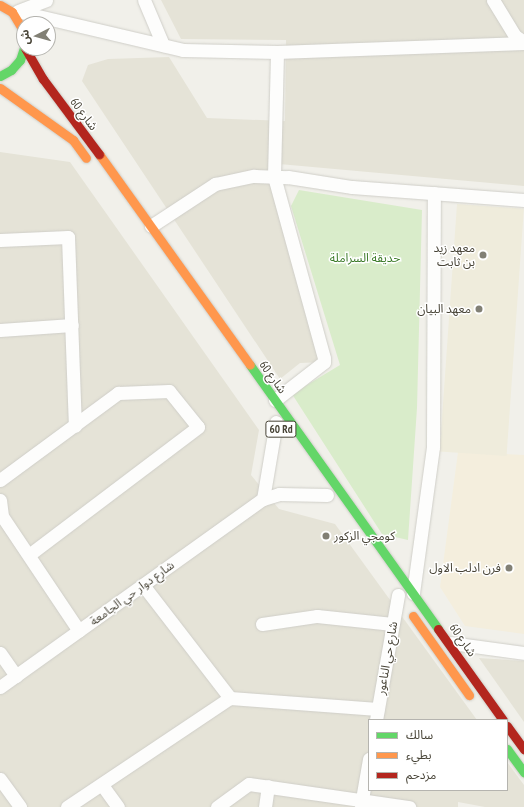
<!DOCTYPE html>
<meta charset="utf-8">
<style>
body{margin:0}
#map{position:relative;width:524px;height:807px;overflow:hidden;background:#f1f0ea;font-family:"PT Sans Narrow","Noto Sans Arabic",sans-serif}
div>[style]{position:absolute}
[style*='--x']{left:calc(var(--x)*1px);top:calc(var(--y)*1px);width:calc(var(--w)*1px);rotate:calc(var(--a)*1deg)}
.residential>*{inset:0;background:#e5e3d7}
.commercial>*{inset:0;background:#f4eedd}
.education>*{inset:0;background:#efecdc;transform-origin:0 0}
.green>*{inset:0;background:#d9ecca}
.roads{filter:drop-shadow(0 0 1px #cfcec8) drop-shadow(0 0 1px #cfcec8)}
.street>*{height:13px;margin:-6.5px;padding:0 6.5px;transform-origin:6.5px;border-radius:6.5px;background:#fdfdfc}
.fast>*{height:9px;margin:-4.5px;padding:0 4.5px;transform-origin:4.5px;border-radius:4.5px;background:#63d668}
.slow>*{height:9px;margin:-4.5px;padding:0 4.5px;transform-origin:4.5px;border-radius:4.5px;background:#ff974d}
.jam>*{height:9px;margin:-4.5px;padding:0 4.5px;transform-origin:4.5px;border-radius:4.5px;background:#b3261e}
.dots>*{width:11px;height:11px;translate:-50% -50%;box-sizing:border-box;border:2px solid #fff;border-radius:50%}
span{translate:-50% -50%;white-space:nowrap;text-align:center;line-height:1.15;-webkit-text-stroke:3px #fff;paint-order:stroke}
.shield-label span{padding:1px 3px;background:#fff;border:1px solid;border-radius:3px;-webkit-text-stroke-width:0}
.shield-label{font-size:11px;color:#474336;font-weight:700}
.street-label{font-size:12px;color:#474336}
.poi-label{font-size:12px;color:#474336}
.right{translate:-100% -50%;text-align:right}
.left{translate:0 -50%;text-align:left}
.park-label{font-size:12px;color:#3b7a28}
.legend{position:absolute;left:368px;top:719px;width:140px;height:72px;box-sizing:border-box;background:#fff;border:1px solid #b5b4af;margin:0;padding:5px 7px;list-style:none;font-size:12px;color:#474336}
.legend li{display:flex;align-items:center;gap:8px;height:20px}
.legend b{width:20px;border:1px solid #b5b4af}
.north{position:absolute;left:16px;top:16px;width:40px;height:40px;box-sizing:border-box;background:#fff;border:1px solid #b5b4af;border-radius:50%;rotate:264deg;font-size:11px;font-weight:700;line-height:16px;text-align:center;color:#474336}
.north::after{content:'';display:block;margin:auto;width:14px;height:18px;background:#828075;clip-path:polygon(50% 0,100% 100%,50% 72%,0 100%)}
</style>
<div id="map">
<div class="residential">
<i style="clip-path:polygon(161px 0,524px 0,524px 186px,268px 163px,324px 362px,300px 363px,280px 379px,82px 81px,88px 65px,108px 59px,169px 57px,207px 118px,285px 121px,286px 40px,181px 39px)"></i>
<i style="clip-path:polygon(0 152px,70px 162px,259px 430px,251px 475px,279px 509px,335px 524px,477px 720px,369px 720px,369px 790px,507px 790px,507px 762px,524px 785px,524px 807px,485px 807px,458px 802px,458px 807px,0 807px)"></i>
<i style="clip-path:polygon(479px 658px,524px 661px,524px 722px)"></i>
</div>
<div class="commercial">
<i style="clip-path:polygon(458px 452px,524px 455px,524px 634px,465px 626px,440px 587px)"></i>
</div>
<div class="education">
<i style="left:457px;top:204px;width:67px;height:248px;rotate:4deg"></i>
</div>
<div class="green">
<i style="clip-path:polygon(299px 190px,422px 210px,417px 408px,408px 540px,382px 534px,292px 394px,340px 365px,291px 206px)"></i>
</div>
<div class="roads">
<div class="street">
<i style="--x:144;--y:0;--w:49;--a:67.1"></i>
<i style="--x:493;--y:0;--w:42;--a:58.6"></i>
<i style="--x:515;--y:36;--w:11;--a:34"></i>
<i style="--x:18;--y:11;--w:30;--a:-21"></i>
<i style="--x:21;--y:12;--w:166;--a:13.2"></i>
<i style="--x:183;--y:50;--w:94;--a:1.2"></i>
<i style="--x:277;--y:52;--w:247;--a:-2.1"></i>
<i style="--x:151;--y:226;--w:77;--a:-33.3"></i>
<i style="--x:215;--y:184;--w:40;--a:-12"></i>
<i style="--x:254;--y:176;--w:34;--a:2"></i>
<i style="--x:288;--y:177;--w:65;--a:8.9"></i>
<i style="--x:352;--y:187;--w:172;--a:4.3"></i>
<i style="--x:0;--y:240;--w:68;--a:-2.5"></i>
<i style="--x:68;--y:237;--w:189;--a:87.9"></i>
<i style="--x:0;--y:330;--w:72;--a:-4"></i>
<i style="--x:275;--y:400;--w:62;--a:-37.8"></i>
<i style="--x:324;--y:362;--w:4;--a:-90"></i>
<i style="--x:324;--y:358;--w:189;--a:-105.4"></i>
<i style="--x:274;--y:176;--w:124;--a:-88.6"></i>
<i style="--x:0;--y:480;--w:147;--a:-36.4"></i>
<i style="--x:118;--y:393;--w:51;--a:-2.2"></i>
<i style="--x:169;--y:391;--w:46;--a:51.1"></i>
<i style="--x:198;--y:427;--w:212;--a:142.9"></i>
<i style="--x:263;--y:499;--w:17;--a:-17"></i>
<i style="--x:279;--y:494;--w:48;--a:1.2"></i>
<i style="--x:0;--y:500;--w:16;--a:83"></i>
<i style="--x:2;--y:516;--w:138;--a:56.2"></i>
<i style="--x:143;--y:585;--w:143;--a:52.4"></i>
<i style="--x:413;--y:593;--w:147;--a:-82.2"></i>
<i style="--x:433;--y:447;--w:254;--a:-89.8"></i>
<i style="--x:262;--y:624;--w:56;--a:-8.3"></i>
<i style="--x:317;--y:616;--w:76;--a:6"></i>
<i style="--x:451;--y:643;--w:74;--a:7.8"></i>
<i style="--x:0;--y:653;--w:28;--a:55"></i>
<i style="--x:0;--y:687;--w:323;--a:-35.6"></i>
<i style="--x:263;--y:499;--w:78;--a:-80.4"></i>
<i style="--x:376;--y:720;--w:127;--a:-80"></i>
<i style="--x:0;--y:779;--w:34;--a:54"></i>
<i style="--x:102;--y:785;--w:27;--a:54"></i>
<i style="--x:361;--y:805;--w:47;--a:-80.1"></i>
<i style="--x:67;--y:807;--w:196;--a:-33.8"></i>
<i style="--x:230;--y:698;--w:148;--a:4.3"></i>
<i style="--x:217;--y:807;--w:39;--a:-36"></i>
<i style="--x:249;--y:784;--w:162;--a:8.2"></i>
<i style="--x:265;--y:807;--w:21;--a:-82"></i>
</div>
<div class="fast">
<i style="--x:0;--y:76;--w:13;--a:-29"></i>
<i style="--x:11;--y:70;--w:13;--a:-48"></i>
<i style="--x:20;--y:60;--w:13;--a:-72"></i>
<i style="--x:250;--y:365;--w:324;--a:54.5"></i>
<i style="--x:507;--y:749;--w:29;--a:54"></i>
</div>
<div class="slow">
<i style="--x:0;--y:5;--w:14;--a:30"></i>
<i style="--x:12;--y:12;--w:23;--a:59"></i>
<i style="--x:0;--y:88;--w:90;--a:35.5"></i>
<i style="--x:73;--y:140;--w:22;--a:54"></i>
<i style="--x:99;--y:154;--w:259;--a:54.4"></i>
<i style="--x:413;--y:616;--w:97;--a:54.7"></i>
</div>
<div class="jam">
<i style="--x:25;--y:48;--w:36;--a:60"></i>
<i style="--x:43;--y:79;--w:94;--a:53.3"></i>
<i style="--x:438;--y:629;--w:112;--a:54.5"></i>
<i style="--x:507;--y:726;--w:29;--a:54"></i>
</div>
</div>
<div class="dots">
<i style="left:483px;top:255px;background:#828075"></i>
<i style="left:479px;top:309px;background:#828075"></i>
<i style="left:326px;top:536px;background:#828075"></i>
<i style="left:509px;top:568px;background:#828075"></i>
</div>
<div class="shield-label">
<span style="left:281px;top:429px">60 Rd</span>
</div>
<div class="street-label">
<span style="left:84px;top:114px;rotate:53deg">شارع 60</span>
<span style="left:273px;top:377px;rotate:54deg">شارع 60</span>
<span style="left:132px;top:593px;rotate:-36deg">شارع دوار حي الجامعة</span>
<span style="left:463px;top:640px;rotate:55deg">شارع 60</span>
<span style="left:387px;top:658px;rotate:-80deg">شارع حي الناعور</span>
</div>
<div class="poi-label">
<span class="right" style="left:475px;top:255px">معهد زيد<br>بن ثابت</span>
<span class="right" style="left:471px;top:309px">معهد البيان</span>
<span class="left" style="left:334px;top:536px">كومجي الزكور</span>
<span class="right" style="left:501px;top:568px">فرن ادلب الاول</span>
</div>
<div class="park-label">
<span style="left:365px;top:258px">حديقة السراملة</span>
</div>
<ul class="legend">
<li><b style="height:5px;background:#63d668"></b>سالك</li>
<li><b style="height:5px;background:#ff974d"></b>بطيء</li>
<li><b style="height:5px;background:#b3261e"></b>مزدحم</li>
</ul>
<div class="north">ش</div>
</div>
